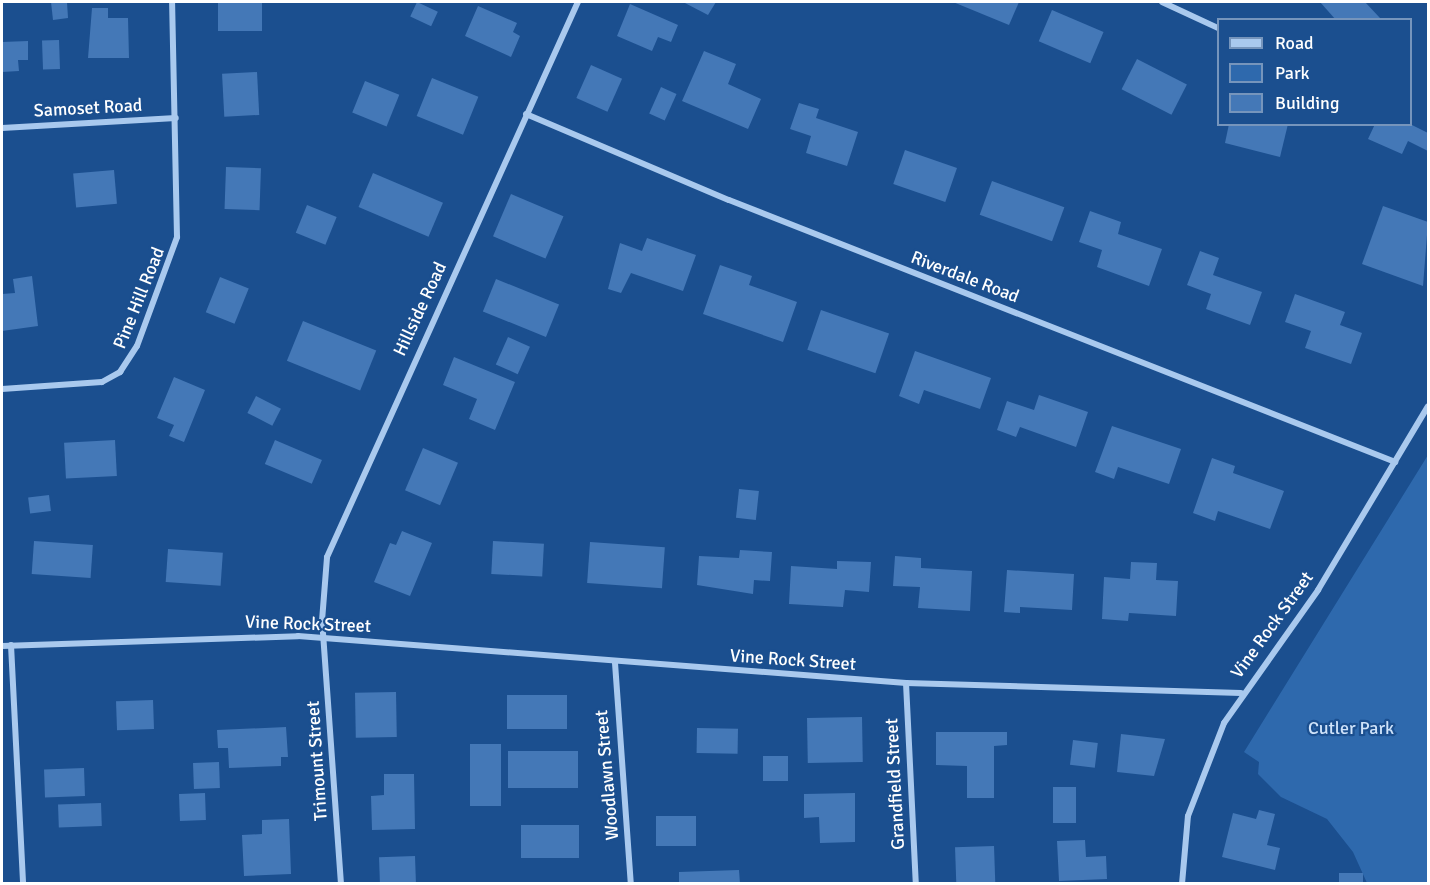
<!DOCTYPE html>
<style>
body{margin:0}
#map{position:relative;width:1430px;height:885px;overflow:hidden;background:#1b4f8f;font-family:Signika,sans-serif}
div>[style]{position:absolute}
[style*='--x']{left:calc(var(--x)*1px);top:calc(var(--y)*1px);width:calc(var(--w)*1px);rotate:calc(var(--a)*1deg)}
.green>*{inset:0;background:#2e69ad}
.building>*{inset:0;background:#4478b7;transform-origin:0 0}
.minor>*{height:6px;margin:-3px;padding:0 3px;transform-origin:3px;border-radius:3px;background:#a9c9ee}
span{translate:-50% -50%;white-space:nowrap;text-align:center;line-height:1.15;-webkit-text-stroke:4.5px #1b4f8f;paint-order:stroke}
.street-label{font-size:18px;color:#fff}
.park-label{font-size:18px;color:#cfe3fa}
.frame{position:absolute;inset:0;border:3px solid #fff;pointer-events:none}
.legend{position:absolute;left:1217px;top:18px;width:195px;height:108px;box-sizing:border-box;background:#1b4f8f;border:2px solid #7695bc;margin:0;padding:8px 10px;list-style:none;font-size:18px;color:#fff}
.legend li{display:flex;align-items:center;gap:12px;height:30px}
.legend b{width:30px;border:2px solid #7695bc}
</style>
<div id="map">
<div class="green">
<i style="clip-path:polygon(1428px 455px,1428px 883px,1367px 883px,1353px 852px,1327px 819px,1281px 797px,1258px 774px,1259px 762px,1244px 752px)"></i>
</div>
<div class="building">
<i style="clip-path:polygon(51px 2px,67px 2px,68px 18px,53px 20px)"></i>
<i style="left:218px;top:2px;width:44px;height:29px"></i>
<i style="left:417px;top:2px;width:23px;height:16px;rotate:25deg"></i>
<i style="clip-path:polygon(683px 2px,716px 2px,708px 15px)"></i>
<i style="clip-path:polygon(953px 2px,1019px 2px,1009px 25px)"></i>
<i style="clip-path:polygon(1320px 2px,1365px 2px,1380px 18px,1336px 20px)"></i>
<i style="clip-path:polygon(630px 4px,678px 25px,671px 42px,658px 37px,652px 51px,617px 36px)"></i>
<i style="clip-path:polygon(478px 6px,517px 23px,513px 32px,520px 36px,511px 57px,465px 36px)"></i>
<i style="clip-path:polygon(92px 8px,108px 8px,108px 18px,128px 18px,129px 58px,88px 58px)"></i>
<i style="left:1052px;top:10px;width:56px;height:34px;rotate:23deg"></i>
<i style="left:59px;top:40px;width:29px;height:17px;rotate:88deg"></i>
<i style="clip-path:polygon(28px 41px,28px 60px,18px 60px,19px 71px,2px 72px,2px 42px)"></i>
<i style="clip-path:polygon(704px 51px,736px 64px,728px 84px,761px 99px,748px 129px,682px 101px)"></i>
<i style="left:1137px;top:59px;width:56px;height:34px;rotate:27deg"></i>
<i style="left:591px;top:65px;width:34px;height:36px;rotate:24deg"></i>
<i style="left:257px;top:72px;width:43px;height:35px;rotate:87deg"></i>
<i style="left:432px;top:78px;width:50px;height:41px;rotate:22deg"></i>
<i style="left:365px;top:81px;width:37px;height:34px;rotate:22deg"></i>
<i style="left:661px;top:87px;width:17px;height:29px;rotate:24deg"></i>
<i style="clip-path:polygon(799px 103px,819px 109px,816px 118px,858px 132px,847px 166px,806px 153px,811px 136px,790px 129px)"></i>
<i style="clip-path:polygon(1229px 124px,1288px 124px,1280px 157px,1225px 143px)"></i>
<i style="clip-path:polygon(1375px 124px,1410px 124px,1428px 133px,1428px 151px,1408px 141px,1402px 154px,1368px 139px)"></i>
<i style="left:905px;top:150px;width:55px;height:36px;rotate:19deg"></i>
<i style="left:226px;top:167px;width:35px;height:42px;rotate:2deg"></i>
<i style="left:114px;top:170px;width:34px;height:41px;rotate:85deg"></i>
<i style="left:373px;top:173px;width:76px;height:37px;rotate:23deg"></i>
<i style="left:992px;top:181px;width:77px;height:36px;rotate:20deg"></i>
<i style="left:511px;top:194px;width:57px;height:46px;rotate:23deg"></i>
<i style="left:307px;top:205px;width:32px;height:30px;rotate:22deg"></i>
<i style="clip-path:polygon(1383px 206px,1428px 222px,1423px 286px,1362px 264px)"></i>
<i style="clip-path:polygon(1090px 211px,1121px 222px,1118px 234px,1162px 249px,1149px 286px,1097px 267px,1102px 250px,1079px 242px)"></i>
<i style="clip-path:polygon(647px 238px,696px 255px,683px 291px,631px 273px,621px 293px,608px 289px,620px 243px,642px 251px)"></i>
<i style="clip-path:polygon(1200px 251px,1219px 258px,1213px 275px,1262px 292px,1250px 325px,1206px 309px,1211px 294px,1187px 285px)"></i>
<i style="clip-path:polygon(720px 265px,752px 276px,749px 285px,797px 302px,783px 342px,703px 314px)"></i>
<i style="clip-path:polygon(32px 276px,38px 326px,2px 331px,2px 294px,15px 293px,13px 279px)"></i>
<i style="left:220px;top:277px;width:31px;height:38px;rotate:22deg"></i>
<i style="left:496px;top:279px;width:68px;height:35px;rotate:22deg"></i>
<i style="clip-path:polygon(1295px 294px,1345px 312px,1340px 325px,1362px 333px,1351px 364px,1305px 348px,1311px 331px,1285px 322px)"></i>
<i style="left:821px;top:310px;width:72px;height:42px;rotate:19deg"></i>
<i style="left:303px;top:321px;width:79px;height:43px;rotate:22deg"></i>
<i style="left:508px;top:337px;width:24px;height:30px;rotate:24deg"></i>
<i style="clip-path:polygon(915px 351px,991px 378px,980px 409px,924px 390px,919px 404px,899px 396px)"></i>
<i style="clip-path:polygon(454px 357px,515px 382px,495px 430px,469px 419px,477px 399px,443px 385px)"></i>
<i style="clip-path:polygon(174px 377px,205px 390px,184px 442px,169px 436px,174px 425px,157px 418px)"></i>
<i style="clip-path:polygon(1039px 395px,1088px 412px,1076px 447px,1020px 427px,1016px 437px,997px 430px,1007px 401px,1034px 410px)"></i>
<i style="left:256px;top:396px;width:28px;height:19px;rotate:27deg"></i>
<i style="clip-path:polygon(1112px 426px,1181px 449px,1169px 484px,1118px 467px,1114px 479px,1095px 472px)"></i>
<i style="left:115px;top:440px;width:36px;height:51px;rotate:87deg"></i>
<i style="left:275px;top:440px;width:51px;height:26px;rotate:23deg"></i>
<i style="left:423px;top:448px;width:38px;height:46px;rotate:23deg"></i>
<i style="clip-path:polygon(1212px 458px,1235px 466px,1233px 473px,1284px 491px,1270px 529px,1218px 511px,1215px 521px,1193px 513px)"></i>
<i style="left:739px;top:489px;width:20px;height:29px;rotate:6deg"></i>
<i style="left:49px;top:495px;width:16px;height:21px;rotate:83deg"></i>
<i style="clip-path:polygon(402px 531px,432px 543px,410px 596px,374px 582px,390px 543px,396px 545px)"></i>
<i style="left:34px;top:541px;width:59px;height:33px;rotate:4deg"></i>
<i style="left:493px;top:541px;width:51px;height:33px;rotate:3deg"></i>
<i style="left:590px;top:542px;width:75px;height:41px;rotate:4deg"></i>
<i style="left:168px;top:549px;width:55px;height:33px;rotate:4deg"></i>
<i style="clip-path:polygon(740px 550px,772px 552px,770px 581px,754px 580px,753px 594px,697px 585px,699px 556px,739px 558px)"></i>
<i style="clip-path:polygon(895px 556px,921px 558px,921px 568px,972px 571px,970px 611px,918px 608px,920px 587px,893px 586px)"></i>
<i style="clip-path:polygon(837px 561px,871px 562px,869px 592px,845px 590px,843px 607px,789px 604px,791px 566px,837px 569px)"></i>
<i style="clip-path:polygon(1131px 562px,1157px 563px,1156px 580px,1178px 581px,1176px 616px,1129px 613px,1128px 621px,1102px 619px,1104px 577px,1130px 579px)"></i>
<i style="clip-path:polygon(1007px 570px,1074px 574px,1072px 610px,1020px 607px,1020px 613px,1004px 612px)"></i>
<i style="left:396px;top:692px;width:45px;height:41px;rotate:89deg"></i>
<i style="left:567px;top:695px;width:34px;height:60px;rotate:90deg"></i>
<i style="left:153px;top:700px;width:29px;height:37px;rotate:88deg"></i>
<i style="left:862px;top:717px;width:45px;height:55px;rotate:89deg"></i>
<i style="clip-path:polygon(286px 727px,288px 757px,281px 757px,281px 766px,229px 768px,228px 748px,218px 748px,217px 730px)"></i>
<i style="left:697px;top:728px;width:41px;height:25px;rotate:1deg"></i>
<i style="clip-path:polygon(936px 732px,1007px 732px,1007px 745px,994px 746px,994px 798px,967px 798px,967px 766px,936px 765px)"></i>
<i style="clip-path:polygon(1121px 734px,1165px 739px,1154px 776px,1117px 772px)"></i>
<i style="left:1073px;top:740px;width:25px;height:25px;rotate:7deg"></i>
<i style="left:470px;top:744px;width:31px;height:62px"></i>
<i style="left:508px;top:751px;width:70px;height:37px"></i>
<i style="left:763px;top:756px;width:25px;height:25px"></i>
<i style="left:219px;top:762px;width:26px;height:26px;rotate:88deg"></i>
<i style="left:84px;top:768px;width:28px;height:40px;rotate:88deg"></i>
<i style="clip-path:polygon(384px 774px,414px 774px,415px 829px,372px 830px,371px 796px,384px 795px)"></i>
<i style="left:1053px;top:787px;width:23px;height:36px"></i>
<i style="left:205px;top:793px;width:27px;height:26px;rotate:88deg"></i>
<i style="clip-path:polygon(855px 793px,855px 842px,820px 843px,819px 817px,804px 818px,804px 794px)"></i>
<i style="left:101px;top:803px;width:23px;height:43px;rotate:88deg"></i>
<i style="clip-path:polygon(1259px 810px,1275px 814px,1267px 845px,1280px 848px,1275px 870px,1222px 857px,1233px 813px,1256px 819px)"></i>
<i style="left:696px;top:816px;width:30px;height:40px;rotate:90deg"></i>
<i style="clip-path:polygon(289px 819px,291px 874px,244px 876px,242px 835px,262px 834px,262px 820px)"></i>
<i style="left:521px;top:825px;width:58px;height:33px"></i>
<i style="clip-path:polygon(1085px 840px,1086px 857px,1106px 856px,1107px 879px,1059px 881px,1057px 841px)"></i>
<i style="left:994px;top:846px;width:38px;height:39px;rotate:88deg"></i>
<i style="left:415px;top:856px;width:28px;height:36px;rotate:88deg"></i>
<i style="clip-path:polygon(739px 870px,740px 884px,679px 884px,679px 872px)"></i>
<i style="left:1339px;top:873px;width:24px;height:11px"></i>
</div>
<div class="minor">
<i style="--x:1162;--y:2;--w:62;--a:24.9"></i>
<i style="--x:526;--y:114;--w:220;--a:23"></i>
<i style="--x:729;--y:200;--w:716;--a:21.47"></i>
<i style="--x:2;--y:128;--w:174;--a:-3.3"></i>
<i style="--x:2;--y:389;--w:100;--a:-4"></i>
<i style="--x:102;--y:382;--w:21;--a:-29"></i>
<i style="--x:120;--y:372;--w:31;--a:-57"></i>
<i style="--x:137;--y:346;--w:116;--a:-69.8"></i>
<i style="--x:177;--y:237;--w:235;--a:-91.2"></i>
<i style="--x:11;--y:645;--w:239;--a:87.1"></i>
<i style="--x:2;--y:646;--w:296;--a:-1.9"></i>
<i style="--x:298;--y:636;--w:610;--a:4.42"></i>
<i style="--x:906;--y:683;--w:335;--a:1.7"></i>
<i style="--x:615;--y:663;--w:222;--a:85.9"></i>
<i style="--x:906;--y:683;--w:201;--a:87.2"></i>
<i style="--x:341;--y:884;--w:264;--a:-94.1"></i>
<i style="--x:322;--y:621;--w:64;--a:-85.5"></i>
<i style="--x:327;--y:557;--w:609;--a:-65.67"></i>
<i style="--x:1182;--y:884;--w:68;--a:-85"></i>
<i style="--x:1188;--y:816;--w:100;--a:-68.8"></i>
<i style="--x:1224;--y:723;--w:163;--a:-54.7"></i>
<i style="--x:1318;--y:590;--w:214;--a:-59.1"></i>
</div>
<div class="street-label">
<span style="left:88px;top:108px;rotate:-3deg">Samoset Road</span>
<span style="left:965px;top:277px;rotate:21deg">Riverdale Road</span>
<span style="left:139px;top:298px;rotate:-68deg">Pine Hill Road</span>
<span style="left:420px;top:309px;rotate:-65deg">Hillside Road</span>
<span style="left:308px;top:624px;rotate:2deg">Vine Rock Street</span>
<span style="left:1272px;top:625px;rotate:-54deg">Vine Rock Street</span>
<span style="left:793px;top:660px;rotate:4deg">Vine Rock Street</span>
<span style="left:317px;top:761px;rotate:-94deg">Trimount Street</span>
<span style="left:607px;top:775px;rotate:-95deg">Woodlawn Street</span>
<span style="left:895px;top:784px;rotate:-93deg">Grandfield Street</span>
</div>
<div class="park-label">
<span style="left:1351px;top:728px">Cutler Park</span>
</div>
<div class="frame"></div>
<ul class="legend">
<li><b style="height:8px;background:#a9c9ee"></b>Road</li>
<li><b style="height:16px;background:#2e69ad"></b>Park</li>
<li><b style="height:16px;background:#4478b7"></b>Building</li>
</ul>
</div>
